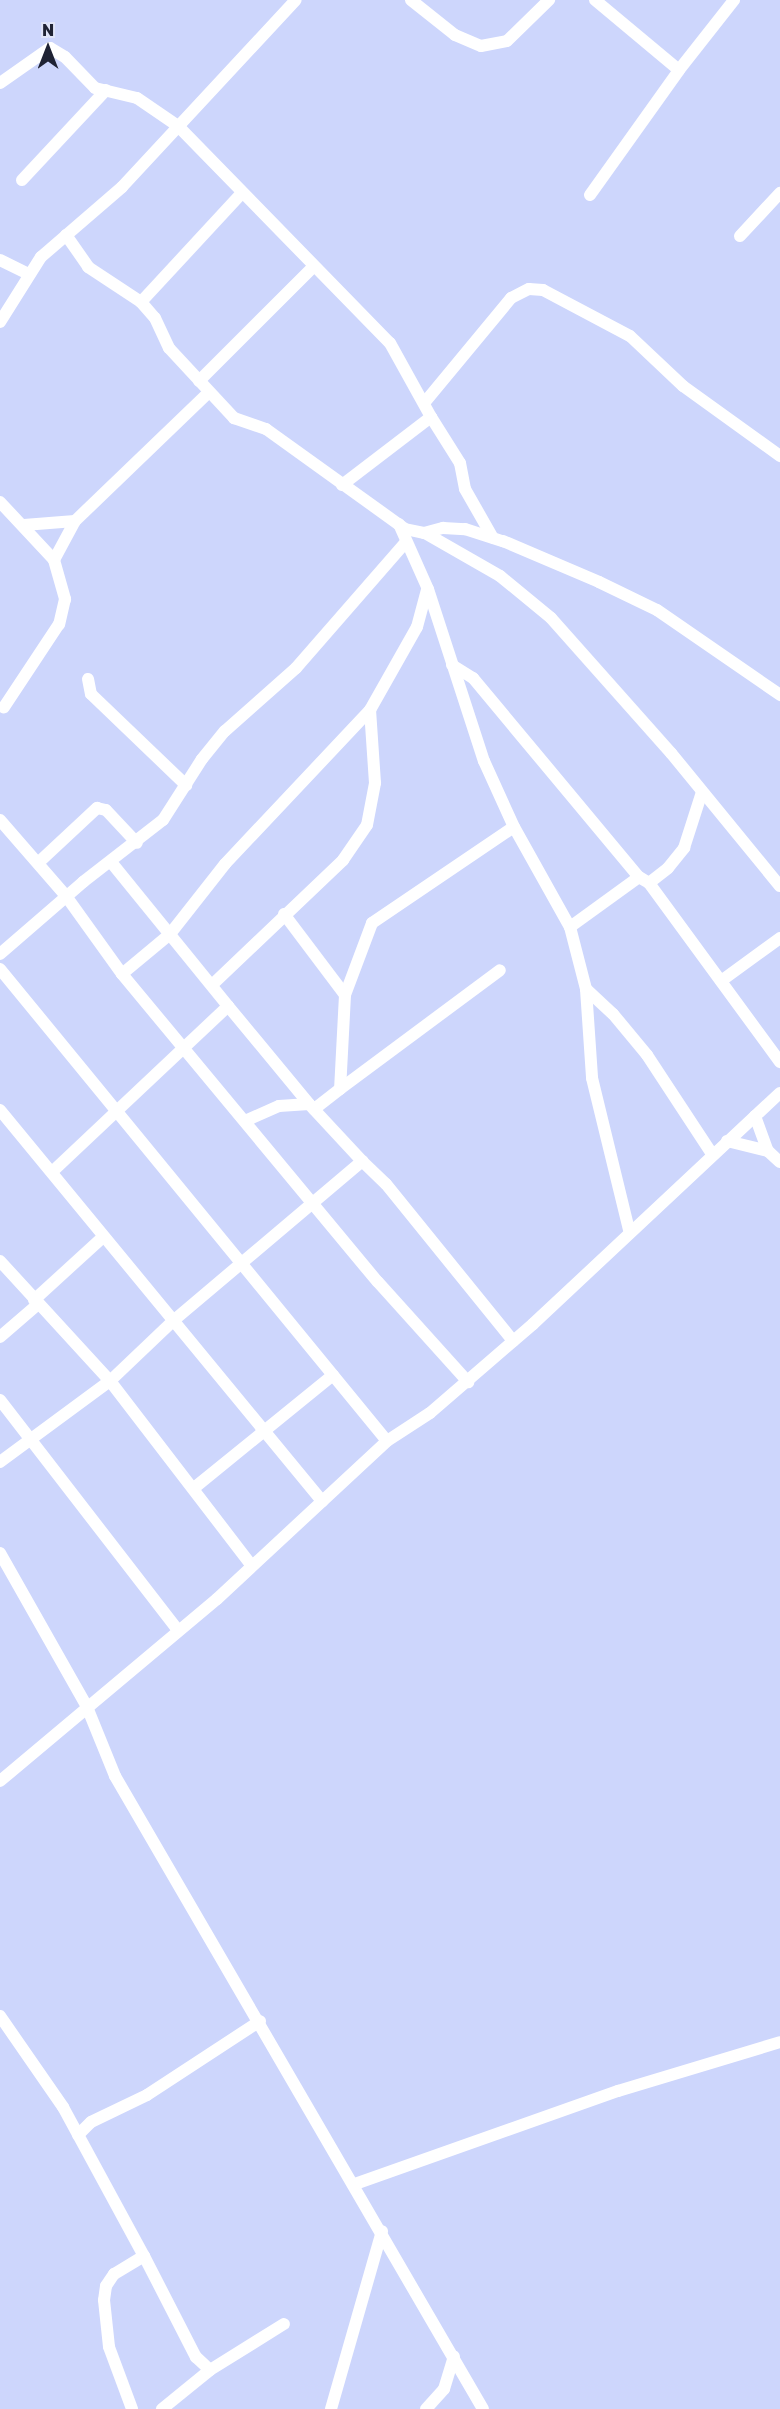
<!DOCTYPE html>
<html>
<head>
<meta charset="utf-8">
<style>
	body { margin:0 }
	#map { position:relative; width:780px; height:2409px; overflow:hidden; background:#cdd6fc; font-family:"Golos Text",sans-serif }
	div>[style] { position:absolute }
	.minor>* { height:12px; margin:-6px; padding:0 6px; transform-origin:6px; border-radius:6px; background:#fff }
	span { translate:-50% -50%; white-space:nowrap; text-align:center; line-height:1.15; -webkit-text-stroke:4.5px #e0e5f8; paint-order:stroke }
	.north { position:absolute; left:18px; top:18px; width:60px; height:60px; -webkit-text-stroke:4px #e0e5f8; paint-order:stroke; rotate:0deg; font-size:16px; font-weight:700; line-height:24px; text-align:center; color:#1f2334 }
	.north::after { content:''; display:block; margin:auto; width:21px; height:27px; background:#1f2334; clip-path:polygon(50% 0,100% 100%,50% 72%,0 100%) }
</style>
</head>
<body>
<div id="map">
	<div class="minor">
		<i style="left:411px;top:0;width:56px;rotate:38.5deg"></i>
		<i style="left:455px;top:35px;width:28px;rotate:23deg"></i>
		<i style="left:481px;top:46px;width:26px;rotate:-11deg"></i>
		<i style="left:507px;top:41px;width:59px;rotate:-44.3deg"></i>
		<i style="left:595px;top:0;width:109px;rotate:39.8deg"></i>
		<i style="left:679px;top:70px;width:89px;rotate:-51.8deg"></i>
		<i style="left:0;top:83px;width:61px;rotate:-35deg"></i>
		<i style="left:50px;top:48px;width:17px;rotate:31deg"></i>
		<i style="left:65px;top:57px;width:43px;rotate:45.9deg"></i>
		<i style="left:95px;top:88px;width:43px;rotate:13.4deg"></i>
		<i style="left:137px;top:98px;width:50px;rotate:34.3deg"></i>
		<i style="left:178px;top:126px;width:303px;rotate:45.7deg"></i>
		<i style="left:390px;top:343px;width:85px;rotate:61deg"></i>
		<i style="left:431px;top:417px;width:112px;rotate:142.6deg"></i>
		<i style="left:22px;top:180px;width:123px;rotate:-47deg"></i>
		<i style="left:590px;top:195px;width:153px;rotate:-54.5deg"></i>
		<i style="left:66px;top:235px;width:39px;rotate:55deg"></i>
		<i style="left:88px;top:267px;width:64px;rotate:33.4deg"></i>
		<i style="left:141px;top:302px;width:21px;rotate:49deg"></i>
		<i style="left:155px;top:318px;width:33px;rotate:65deg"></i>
		<i style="left:169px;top:348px;width:96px;rotate:47.1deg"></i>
		<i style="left:234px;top:418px;width:34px;rotate:19deg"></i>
		<i style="left:266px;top:429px;width:171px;rotate:35.7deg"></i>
		<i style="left:405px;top:529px;width:19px;rotate:12deg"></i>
		<i style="left:424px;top:533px;width:20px;rotate:-15deg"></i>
		<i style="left:443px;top:528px;width:22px;rotate:3deg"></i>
		<i style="left:465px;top:529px;width:40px;rotate:18deg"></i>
		<i style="left:503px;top:541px;width:104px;rotate:23.1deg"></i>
		<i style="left:599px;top:582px;width:64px;rotate:25.8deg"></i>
		<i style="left:657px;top:610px;width:150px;rotate:34.6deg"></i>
		<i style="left:740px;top:236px;width:59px;rotate:-47.1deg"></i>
		<i style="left:0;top:260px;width:32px;rotate:26deg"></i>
		<i style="left:141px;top:302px;width:149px;rotate:-47.2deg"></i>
		<i style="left:0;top:322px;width:77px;rotate:-57.8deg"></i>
		<i style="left:41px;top:257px;width:107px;rotate:-40.8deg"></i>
		<i style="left:122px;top:187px;width:255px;rotate:-47.1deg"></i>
		<i style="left:199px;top:381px;width:161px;rotate:-45deg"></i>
		<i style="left:425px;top:402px;width:135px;rotate:-50.4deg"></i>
		<i style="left:511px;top:298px;width:20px;rotate:-27deg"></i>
		<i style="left:529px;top:289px;width:14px;rotate:4deg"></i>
		<i style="left:543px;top:290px;width:98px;rotate:27.9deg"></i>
		<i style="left:630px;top:336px;width:73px;rotate:43.3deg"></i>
		<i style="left:683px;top:386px;width:120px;rotate:35.8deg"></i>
		<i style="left:431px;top:417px;width:54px;rotate:57.8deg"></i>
		<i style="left:460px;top:463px;width:26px;rotate:79deg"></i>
		<i style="left:465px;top:489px;width:56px;rotate:60.3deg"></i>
		<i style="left:0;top:502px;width:79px;rotate:47deg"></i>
		<i style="left:54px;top:560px;width:41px;rotate:74.2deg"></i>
		<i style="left:65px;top:599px;width:26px;rotate:103deg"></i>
		<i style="left:59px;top:624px;width:100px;rotate:123.5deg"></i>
		<i style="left:399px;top:524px;width:71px;rotate:66deg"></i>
		<i style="left:428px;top:589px;width:181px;rotate:72deg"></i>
		<i style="left:484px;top:761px;width:72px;rotate:65.6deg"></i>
		<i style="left:514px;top:827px;width:115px;rotate:60.8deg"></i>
		<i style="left:570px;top:927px;width:64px;rotate:75.5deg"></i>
		<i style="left:586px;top:989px;width:89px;rotate:86.1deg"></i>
		<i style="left:592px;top:1078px;width:156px;rotate:76.3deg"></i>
		<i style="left:24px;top:525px;width:51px;rotate:-4.5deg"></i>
		<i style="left:425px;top:533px;width:86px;rotate:29.8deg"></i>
		<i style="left:500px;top:576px;width:66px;rotate:39.5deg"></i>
		<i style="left:551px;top:618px;width:181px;rotate:48.4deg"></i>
		<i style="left:671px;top:753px;width:172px;rotate:50.7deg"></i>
		<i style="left:54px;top:560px;width:44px;rotate:-61.7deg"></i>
		<i style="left:75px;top:521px;width:185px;rotate:-43.9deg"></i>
		<i style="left:452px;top:665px;width:25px;rotate:32deg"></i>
		<i style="left:473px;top:678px;width:259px;rotate:50.2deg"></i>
		<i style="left:639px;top:877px;width:12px;rotate:31deg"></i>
		<i style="left:649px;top:883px;width:222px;rotate:53.8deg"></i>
		<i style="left:88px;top:679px;width:15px;rotate:79deg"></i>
		<i style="left:91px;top:694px;width:132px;rotate:43.8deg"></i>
		<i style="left:0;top:820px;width:101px;rotate:49deg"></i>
		<i style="left:66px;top:896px;width:96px;rotate:54.3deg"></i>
		<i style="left:122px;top:974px;width:400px;rotate:50.3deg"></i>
		<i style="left:378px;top:1282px;width:135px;rotate:48deg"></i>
		<i style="left:38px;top:863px;width:81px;rotate:-43deg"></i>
		<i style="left:97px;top:808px;width:9px;rotate:13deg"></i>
		<i style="left:106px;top:810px;width:45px;rotate:46.8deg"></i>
		<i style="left:649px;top:883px;width:24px;rotate:-38deg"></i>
		<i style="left:668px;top:868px;width:26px;rotate:-51deg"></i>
		<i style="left:684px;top:848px;width:59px;rotate:-72.2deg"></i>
		<i style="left:284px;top:914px;width:101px;rotate:53deg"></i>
		<i style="left:345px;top:995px;width:94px;rotate:93deg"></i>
		<i style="left:340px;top:1089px;width:33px;rotate:142deg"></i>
		<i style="left:570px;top:927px;width:85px;rotate:-35.9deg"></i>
		<i style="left:0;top:954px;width:110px;rotate:-40.9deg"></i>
		<i style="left:83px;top:882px;width:101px;rotate:-37.8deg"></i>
		<i style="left:163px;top:820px;width:72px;rotate:-57.4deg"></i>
		<i style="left:202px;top:759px;width:36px;rotate:-51deg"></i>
		<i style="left:225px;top:731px;width:95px;rotate:-41.6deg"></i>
		<i style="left:296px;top:668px;width:167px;rotate:-48.9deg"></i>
		<i style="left:0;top:969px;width:610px;rotate:50.65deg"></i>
		<i style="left:122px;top:974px;width:62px;rotate:-39.8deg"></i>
		<i style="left:170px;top:934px;width:89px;rotate:-51.8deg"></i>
		<i style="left:225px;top:864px;width:212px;rotate:-46.7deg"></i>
		<i style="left:370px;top:710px;width:95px;rotate:-60.5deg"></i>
		<i style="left:417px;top:627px;width:38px;rotate:-75deg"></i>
		<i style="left:721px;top:981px;width:73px;rotate:-36.1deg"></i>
		<i style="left:213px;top:984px;width:180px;rotate:-43.6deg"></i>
		<i style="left:343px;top:860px;width:42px;rotate:-55.6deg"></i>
		<i style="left:367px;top:825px;width:43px;rotate:-79.2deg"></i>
		<i style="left:375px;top:783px;width:73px;rotate:-93.9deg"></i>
		<i style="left:586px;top:989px;width:37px;rotate:43deg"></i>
		<i style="left:613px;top:1014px;width:53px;rotate:50.3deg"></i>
		<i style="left:647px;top:1055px;width:118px;rotate:56.7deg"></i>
		<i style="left:345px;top:995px;width:77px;rotate:-69.4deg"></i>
		<i style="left:372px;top:923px;width:171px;rotate:-34.1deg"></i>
		<i style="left:228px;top:1006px;width:127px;rotate:50.4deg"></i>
		<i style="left:309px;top:1104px;width:78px;rotate:47.1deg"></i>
		<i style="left:340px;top:1089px;width:199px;rotate:-36.6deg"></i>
		<i style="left:0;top:1110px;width:507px;rotate:50.53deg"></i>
		<i style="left:755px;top:1116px;width:37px;rotate:70deg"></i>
		<i style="left:768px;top:1151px;width:16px;rotate:43deg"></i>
		<i style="left:245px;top:1121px;width:37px;rotate:-24deg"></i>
		<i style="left:279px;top:1106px;width:30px;rotate:-4deg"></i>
		<i style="left:727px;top:1141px;width:42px;rotate:13.7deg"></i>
		<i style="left:52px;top:1172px;width:242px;rotate:-43.3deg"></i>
		<i style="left:228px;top:1006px;width:186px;rotate:-129.1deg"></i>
		<i style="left:0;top:1261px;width:163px;rotate:47.5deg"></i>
		<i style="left:110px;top:1381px;width:233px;rotate:52.5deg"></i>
		<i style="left:34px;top:1300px;width:92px;rotate:-42.4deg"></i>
		<i style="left:0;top:1337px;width:49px;rotate:-40.9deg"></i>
		<i style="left:0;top:1400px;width:289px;rotate:52.3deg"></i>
		<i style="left:0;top:1462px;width:137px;rotate:-36.4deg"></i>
		<i style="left:110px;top:1381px;width:87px;rotate:-43.6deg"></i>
		<i style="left:173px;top:1321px;width:248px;rotate:-40.2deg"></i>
		<i style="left:362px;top:1161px;width:33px;rotate:44deg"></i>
		<i style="left:386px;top:1184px;width:202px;rotate:51deg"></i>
		<i style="left:194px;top:1488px;width:179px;rotate:-39.1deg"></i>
		<i style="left:0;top:1553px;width:177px;rotate:60.5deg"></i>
		<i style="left:87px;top:1707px;width:74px;rotate:67.9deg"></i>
		<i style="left:115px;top:1776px;width:732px;rotate:59.83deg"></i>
		<i style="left:0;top:1781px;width:283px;rotate:-40deg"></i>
		<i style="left:217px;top:1599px;width:232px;rotate:-42.9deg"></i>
		<i style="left:387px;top:1441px;width:51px;rotate:-33.1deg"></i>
		<i style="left:430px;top:1413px;width:136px;rotate:-40.8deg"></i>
		<i style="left:533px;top:1324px;width:338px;rotate:-43.1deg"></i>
		<i style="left:0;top:2016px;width:111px;rotate:55.3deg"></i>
		<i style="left:63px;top:2107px;width:170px;rotate:61.5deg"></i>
		<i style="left:144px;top:2256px;width:35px;rotate:149deg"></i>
		<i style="left:114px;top:2274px;width:14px;rotate:124deg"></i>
		<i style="left:106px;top:2286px;width:14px;rotate:98deg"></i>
		<i style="left:104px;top:2300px;width:47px;rotate:83.9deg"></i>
		<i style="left:109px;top:2347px;width:66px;rotate:69.6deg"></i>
		<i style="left:78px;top:2135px;width:18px;rotate:-45deg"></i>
		<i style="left:91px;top:2122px;width:62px;rotate:-25.7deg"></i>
		<i style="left:147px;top:2095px;width:135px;rotate:-33.2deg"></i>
		<i style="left:355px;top:2184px;width:279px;rotate:-19.5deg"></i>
		<i style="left:618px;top:2091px;width:169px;rotate:-16.8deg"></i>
		<i style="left:144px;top:2256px;width:114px;rotate:62.8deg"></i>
		<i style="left:196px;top:2357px;width:19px;rotate:43deg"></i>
		<i style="left:210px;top:2370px;width:62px;rotate:140.9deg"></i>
		<i style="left:210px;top:2370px;width:87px;rotate:-31.9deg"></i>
		<i style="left:331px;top:2409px;width:185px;rotate:-74deg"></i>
		<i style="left:426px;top:2409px;width:27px;rotate:-48deg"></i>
		<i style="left:444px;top:2389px;width:34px;rotate:-73deg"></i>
	</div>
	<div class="north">N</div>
</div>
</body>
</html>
